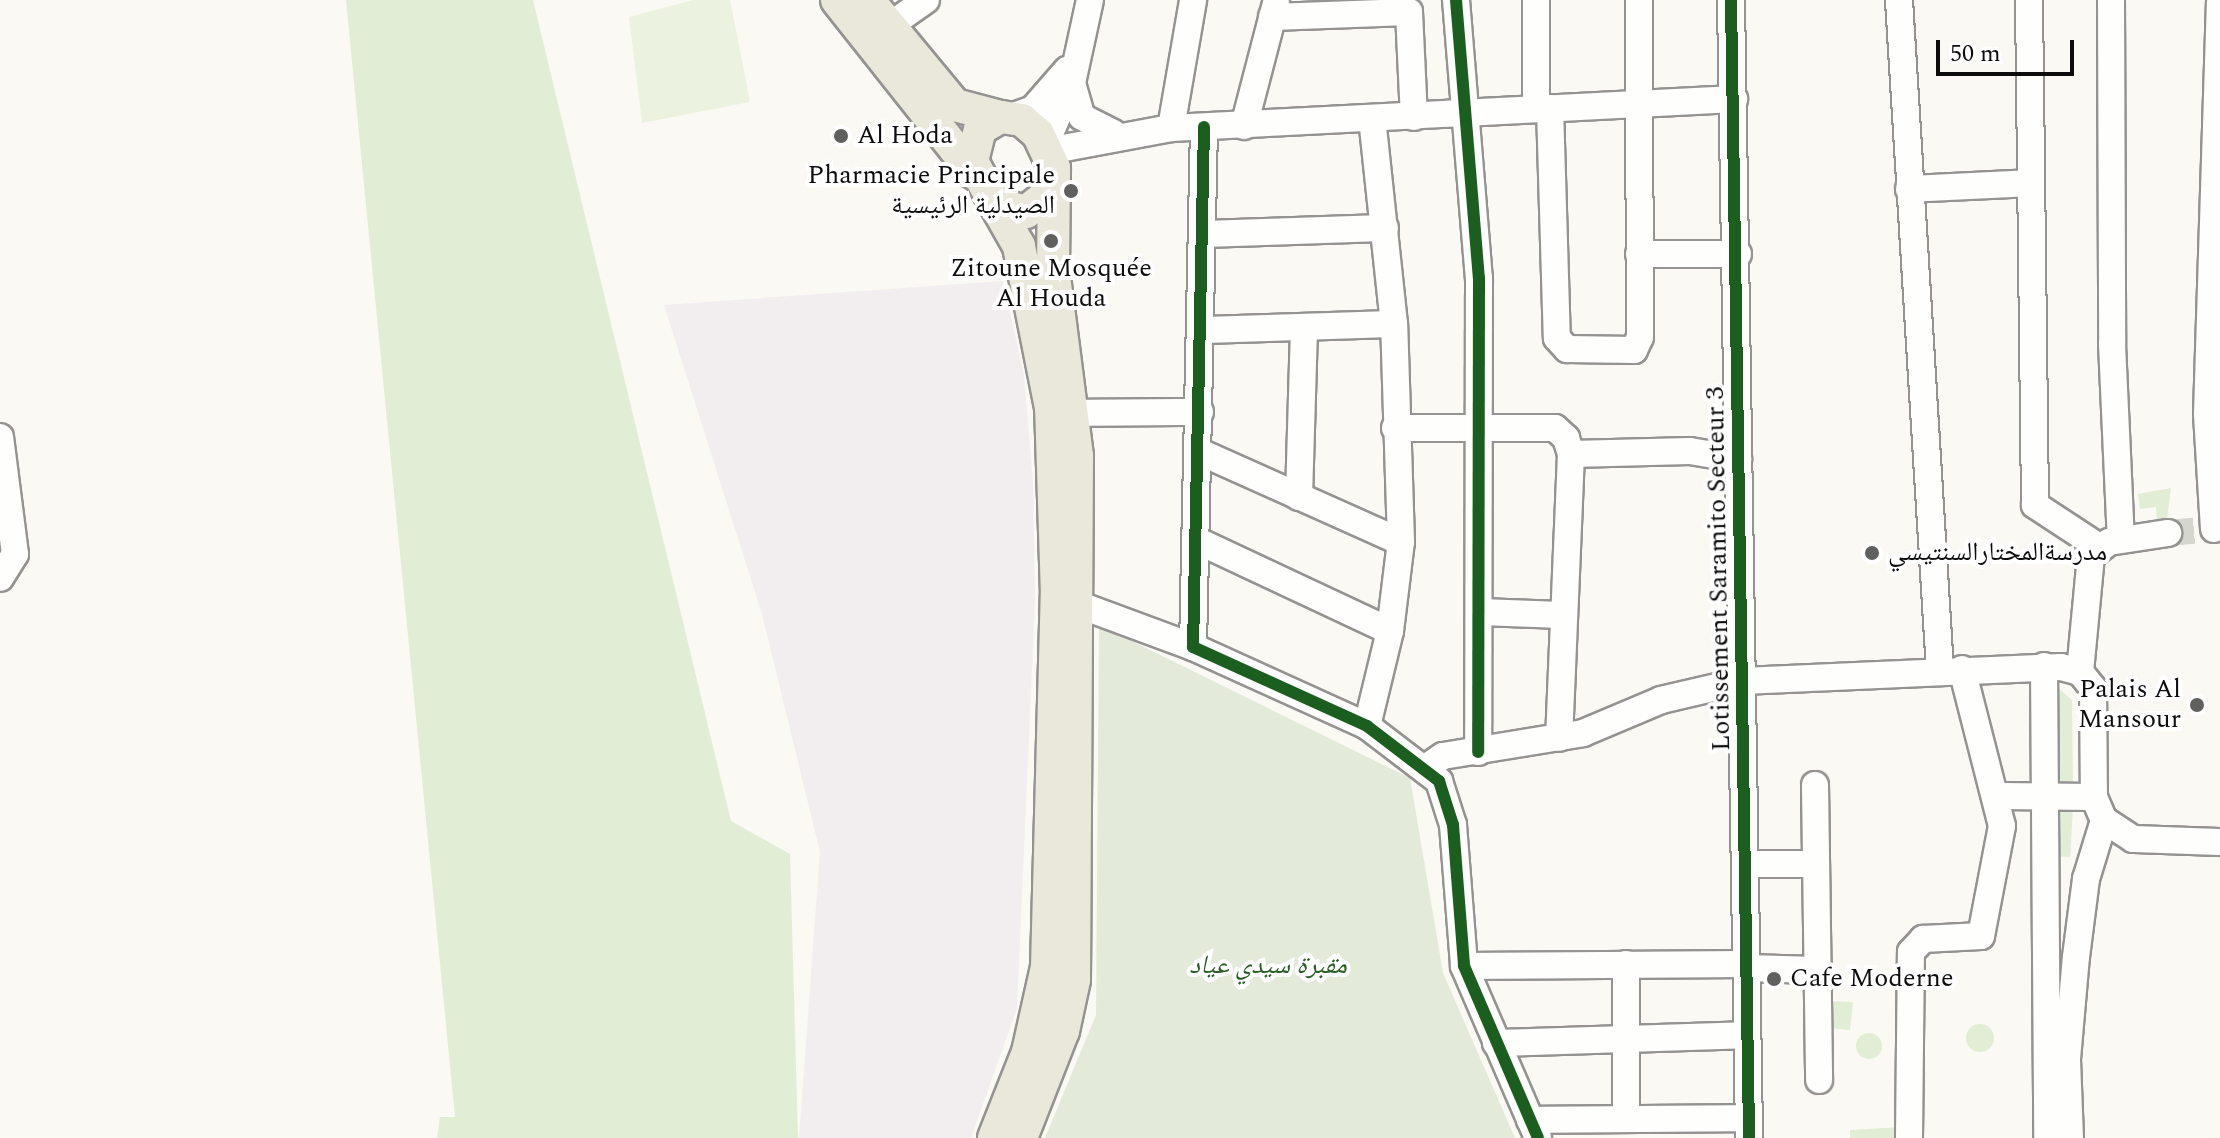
<!DOCTYPE html>
<html>
<head>
<meta charset="utf-8">
<style>
	body { margin:0 }
	#map { position:relative; width:2220px; height:1138px; overflow:hidden; background:#faf9f3; font-family:Spectral,"Noto Naskh Arabic",serif }
	div>[style] { position:absolute }
	.industrial>* { inset:0; background:#f2edef }
	.green>* { inset:0; background:#e1edd5; transform-origin:0 0 }
	.round { border-radius:50% }
	.cemetery>* { inset:0; background:#e3ead9 }
	.pitch>* { inset:0; background:#ebf2df }
	.minor-tunnel>* { height:26px; margin-top:-13px; transform-origin:0; background:repeating-linear-gradient(90deg,#d6d6d0 0 26px,transparent 0 39px) }
	.roads { filter:drop-shadow(2px 0 #949391) drop-shadow(-2px 0 #949391) drop-shadow(0 2px #949391) drop-shadow(0 -2px #949391) }
	.minor>* { height:26px; margin:-13px; padding:0 13px; transform-origin:13px; border-radius:13px; background:#fefefd }
	.major>* { height:32px; margin:-16px; padding:0 16px; transform-origin:16px; border-radius:16px; background:#eae8da }
	.cycleway>* { height:12px; margin:-6px; padding:0 6px; transform-origin:6px; border-radius:6px; background:#1b5e20 }
	.dots>* { width:22px; height:22px; translate:-50% -50%; box-sizing:border-box; border:4px solid #fff; border-radius:50% }
	span { translate:-50% -50%; white-space:nowrap; text-align:center; line-height:1.15; -webkit-text-stroke:8px #fff; paint-order:stroke }
	.poi-label { font-size:26px; color:#0d0d0d }
	.left { translate:0 -50%; text-align:left }
	.right { translate:-100% -50%; text-align:right }
	.street-label { font-size:26px; color:#0d0d0d }
	.park-label { font-size:26px; color:#2a5e25; font-style:italic }
	.scale { position:absolute; left:1936px; top:40px; width:138px; height:36px; box-sizing:border-box; border:4px solid #0d0d0d; border-top:0; padding-left:10px; font-size:24px; line-height:28px; white-space:nowrap; color:#0d0d0d; -webkit-text-stroke:6px #fff; paint-order:stroke }
</style>
</head>
<body>
<div id="map">
	<div class="industrial">
		<i style="clip-path:polygon(1003px 281px,1024px 375px,1033px 483px,1035px 600px,1017px 1008px,971px 1138px,799px 1138px,820px 852px,762px 614px,664px 305px)"></i>
	</div>
	<div class="green">
		<i style="clip-path:polygon(346px 0,533px 0,731px 821px,790px 854px,798px 1138px,437px 1138px,440px 1117px,455px 1117px)"></i>
		<i style="clip-path:polygon(2171px 488px,2167px 520px,2157px 522px,2156px 507px,2140px 509px,2138px 494px)"></i>
		<i style="clip-path:polygon(2057px 687px,2072px 700px,2073px 783px,2052px 783px)"></i>
		<i style="left:2051px;top:805px;width:22px;height:51px;rotate:3deg"></i>
		<i style="clip-path:polygon(1828px 1001px,1853px 1002px,1850px 1030px,1828px 1028px)"></i>
		<i class="round" style="left:1966px;top:1024px;width:28px;height:28px"></i>
		<i class="round" style="left:1856px;top:1033px;width:26px;height:26px"></i>
		<i style="clip-path:polygon(1902px 1127px,1902px 1138px,1850px 1138px,1850px 1130px)"></i>
	</div>
	<div class="cemetery">
		<i style="clip-path:polygon(1099px 625px,1410px 778px,1443px 973px,1515px 1138px,1045px 1138px,1096px 1015px)"></i>
	</div>
	<div class="pitch">
		<i style="clip-path:polygon(693px 0,730px 0,750px 102px,642px 123px,629px 17px)"></i>
	</div>
	<div class="minor-tunnel">
		<i style="left:2168px;top:533px;width:37px;rotate:-5deg"></i>
	</div>
	<div class="roads">
		<div class="minor">
			<i style="left:1456px;top:0;width:279px;rotate:85.3deg"></i>
			<i style="left:1479px;top:278px;width:474px;rotate:90.1deg"></i>
			<i style="left:1536px;top:0;width:108px;rotate:90deg"></i>
			<i style="left:1731px;top:0;width:1138px;rotate:89.09deg"></i>
			<i style="left:1899px;top:0;width:671px;rotate:86.5deg"></i>
			<i style="left:2029px;top:0;width:505px;rotate:89.32deg"></i>
			<i style="left:2035px;top:505px;width:77px;rotate:33.3deg"></i>
			<i style="left:2111px;top:0;width:344px;rotate:89.8deg"></i>
			<i style="left:2112px;top:344px;width:195px;rotate:87.4deg"></i>
			<i style="left:1272px;top:17px;width:137px;rotate:-2.1deg"></i>
			<i style="left:1409px;top:12px;width:105px;rotate:87.3deg"></i>
			<i style="left:889px;top:26px;width:45px;rotate:-35.1deg"></i>
			<i style="left:1072px;top:83px;width:35px;rotate:74deg"></i>
			<i style="left:1082px;top:117px;width:35px;rotate:27deg"></i>
			<i style="left:1550px;top:108px;width:230px;rotate:88.3deg"></i>
			<i style="left:1557px;top:338px;width:15px;rotate:48deg"></i>
			<i style="left:1567px;top:349px;width:67px;rotate:0.9deg"></i>
			<i style="left:1634px;top:350px;width:14px;rotate:-65deg"></i>
			<i style="left:1640px;top:337px;width:337px;rotate:-90.2deg"></i>
			<i style="left:1011px;top:117px;width:23px;rotate:-20deg"></i>
			<i style="left:1033px;top:109px;width:52px;rotate:-48.9deg"></i>
			<i style="left:1244px;top:126px;width:127px;rotate:-75.4deg"></i>
			<i style="left:1204px;top:127px;width:520px;rotate:91.21deg"></i>
			<i style="left:1193px;top:647px;width:191px;rotate:24.4deg"></i>
			<i style="left:1367px;top:726px;width:91px;rotate:37.4deg"></i>
			<i style="left:1439px;top:781px;width:46px;rotate:72.3deg"></i>
			<i style="left:1453px;top:825px;width:141px;rotate:85.5deg"></i>
			<i style="left:1464px;top:966px;width:187px;rotate:66.7deg"></i>
			<i style="left:1171px;top:128px;width:130px;rotate:-80.2deg"></i>
			<i style="left:1045px;top:145px;width:68px;rotate:-66.5deg"></i>
			<i style="left:1072px;top:83px;width:85px;rotate:-77.8deg"></i>
			<i style="left:1048px;top:151px;width:125px;rotate:-10.6deg"></i>
			<i style="left:1171px;top:128px;width:564px;rotate:-2.95deg"></i>
			<i style="left:1909px;top:189px;width:121px;rotate:-2.8deg"></i>
			<i style="left:1203px;top:234px;width:182px;rotate:-1.9deg"></i>
			<i style="left:1639px;top:254px;width:99px"></i>
			<i style="left:1203px;top:330px;width:191px;rotate:-1.8deg"></i>
			<i style="left:1074px;top:413px;width:126px;rotate:-0.5deg"></i>
			<i style="left:1395px;top:428px;width:160px"></i>
			<i style="left:1555px;top:428px;width:15px;rotate:42deg"></i>
			<i style="left:1566px;top:438px;width:17px;rotate:73deg"></i>
			<i style="left:1571px;top:454px;width:284px;rotate:92.4deg"></i>
			<i style="left:0;top:437px;width:118px;rotate:82.7deg"></i>
			<i style="left:15px;top:554px;width:28px;rotate:122deg"></i>
			<i style="left:1200px;top:452px;width:220px;rotate:24.1deg"></i>
			<i style="left:1571px;top:454px;width:119px;rotate:-1.4deg"></i>
			<i style="left:1690px;top:451px;width:49px;rotate:9.5deg"></i>
			<i style="left:1299px;top:497px;width:169px;rotate:-88.3deg"></i>
			<i style="left:2214px;top:529px;width:115px;rotate:-93.5deg"></i>
			<i style="left:2207px;top:414px;width:412px;rotate:-88.2deg"></i>
			<i style="left:1198px;top:541px;width:212px;rotate:25.1deg"></i>
			<i style="left:1390px;top:631px;width:90px;rotate:-83deg"></i>
			<i style="left:1401px;top:542px;width:218px;rotate:-91.8deg"></i>
			<i style="left:1394px;top:324px;width:206px;rotate:-96.1deg"></i>
			<i style="left:1058px;top:597px;width:144px;rotate:20.3deg"></i>
			<i style="left:1480px;top:612px;width:82px;rotate:2.1deg"></i>
			<i style="left:2044px;top:666px;width:472px;rotate:89.6deg"></i>
			<i style="left:2080px;top:672px;width:117px;rotate:-84.6deg"></i>
			<i style="left:2091px;top:556px;width:23px;rotate:-38deg"></i>
			<i style="left:2109px;top:542px;width:60px;rotate:-8.7deg"></i>
			<i style="left:1367px;top:726px;width:98px;rotate:-76.4deg"></i>
			<i style="left:1427px;top:767px;width:19px;rotate:-35deg"></i>
			<i style="left:1443px;top:756px;width:142px;rotate:-9.3deg"></i>
			<i style="left:1583px;top:733px;width:85px;rotate:-22.9deg"></i>
			<i style="left:1661px;top:700px;width:83px;rotate:-13.2deg"></i>
			<i style="left:1742px;top:681px;width:319px;rotate:-2.5deg"></i>
			<i style="left:2061px;top:667px;width:20px;rotate:15deg"></i>
			<i style="left:2080px;top:672px;width:21px;rotate:51deg"></i>
			<i style="left:2093px;top:688px;width:109px;rotate:89.5deg"></i>
			<i style="left:2094px;top:797px;width:25px;rotate:67deg"></i>
			<i style="left:2104px;top:820px;width:35px;rotate:33deg"></i>
			<i style="left:2133px;top:839px;width:87px;rotate:2deg"></i>
			<i style="left:1815px;top:785px;width:295px;rotate:89.2deg"></i>
			<i style="left:2000px;top:796px;width:94px;rotate:0.6deg"></i>
			<i style="left:1746px;top:864px;width:70px"></i>
			<i style="left:1626px;top:964px;width:154px;rotate:90deg"></i>
			<i style="left:1464px;top:966px;width:283px;rotate:-0.4deg"></i>
			<i style="left:1747px;top:968px;width:70px;rotate:1.6deg"></i>
			<i style="left:1496px;top:1043px;width:251px;rotate:-1.8deg"></i>
			<i style="left:1530px;top:1120px;width:219px;rotate:-0.5deg"></i>
			<i style="left:1909px;top:1138px;width:186px;rotate:-89.4deg"></i>
			<i style="left:1911px;top:952px;width:18px;rotate:-47deg"></i>
			<i style="left:1923px;top:939px;width:58px;rotate:-3deg"></i>
			<i style="left:1981px;top:936px;width:112px;rotate:-79.2deg"></i>
			<i style="left:2002px;top:826px;width:162px;rotate:-104.3deg"></i>
			<i style="left:2070px;top:1138px;width:79px;rotate:-92.2deg"></i>
			<i style="left:2067px;top:1059px;width:102px;rotate:-85deg"></i>
			<i style="left:2076px;top:957px;width:79px;rotate:-82.7deg"></i>
			<i style="left:2086px;top:879px;width:62px;rotate:-73deg"></i>
		</div>
		<div class="major">
			<i style="left:837px;top:0;width:221px;rotate:51.6deg"></i>
			<i style="left:868px;top:0;width:136px;rotate:50.4deg"></i>
			<i style="left:955px;top:105px;width:47px;rotate:14.9deg"></i>
			<i style="left:994px;top:1138px;width:92px;rotate:-68.4deg"></i>
			<i style="left:1028px;top:1052px;width:87px;rotate:-77.4deg"></i>
			<i style="left:1047px;top:967px;width:371px;rotate:-88.5deg"></i>
			<i style="left:1057px;top:596px;width:188px;rotate:-91.8deg"></i>
			<i style="left:1051px;top:408px;width:165px;rotate:-101.2deg"></i>
			<i style="left:1019px;top:246px;width:48px;rotate:-119.7deg"></i>
			<i style="left:1021px;top:1138px;width:115px;rotate:-68.6deg"></i>
			<i style="left:1063px;top:1031px;width:52px;rotate:-77.8deg"></i>
			<i style="left:1074px;top:980px;width:524px;rotate:-89.67deg"></i>
			<i style="left:1077px;top:456px;width:189px;rotate:-97.3deg"></i>
			<i style="left:1053px;top:269px;width:101px;rotate:-89.4deg"></i>
			<i style="left:1054px;top:168px;width:38px;rotate:-115deg"></i>
			<i style="left:1038px;top:134px;width:21px;rotate:-139deg"></i>
			<i style="left:1022px;top:120px;width:22px;rotate:-172deg"></i>
			<i style="left:1000px;top:117px;width:23px;rotate:149deg"></i>
			<i style="left:980px;top:129px;width:33px;rotate:104deg"></i>
			<i style="left:972px;top:161px;width:49px;rotate:61.9deg"></i>
			<i style="left:995px;top:204px;width:32px;rotate:14deg"></i>
			<i style="left:1026px;top:212px;width:33px;rotate:-39deg"></i>
		</div>
	</div>
	<div class="cycleway">
		<i style="left:1456px;top:0;width:279px;rotate:85.3deg"></i>
		<i style="left:1479px;top:278px;width:474px;rotate:90.1deg"></i>
		<i style="left:1731px;top:0;width:1138px;rotate:89.09deg"></i>
		<i style="left:1204px;top:127px;width:520px;rotate:91.21deg"></i>
		<i style="left:1193px;top:647px;width:191px;rotate:24.4deg"></i>
		<i style="left:1367px;top:726px;width:91px;rotate:37.4deg"></i>
		<i style="left:1439px;top:781px;width:46px;rotate:72.3deg"></i>
		<i style="left:1453px;top:825px;width:141px;rotate:85.5deg"></i>
		<i style="left:1464px;top:966px;width:187px;rotate:66.7deg"></i>
	</div>
	<div class="dots">
		<i style="left:841px;top:136px;background:#60605e"></i>
		<i style="left:1071px;top:191px;background:#60605e"></i>
		<i style="left:1051px;top:241px;background:#60605e"></i>
		<i style="left:1872px;top:553px;background:#60605e"></i>
		<i style="left:2197px;top:705px;background:#60605e"></i>
		<i style="left:1774px;top:979px;background:#60605e"></i>
	</div>
	<div class="poi-label">
		<span class="left" style="left:857px;top:136px">Al Hoda</span>
		<span class="right" style="left:1055px;top:191px">Pharmacie Principale<br>الصيدلية الرئيسية</span>
		<span style="left:1051px;top:284px">Zitoune Mosquée<br>Al Houda</span>
		<span class="left" style="left:1888px;top:553px">مدرسةالمختارالسنتيسي</span>
		<span class="right" style="left:2181px;top:705px">Palais Al<br>Mansour</span>
		<span class="left" style="left:1790px;top:979px">Cafe Moderne</span>
	</div>
	<div class="street-label">
		<span style="left:1719px;top:569px;rotate:-91deg">Lotissement Saramito Secteur 3</span>
	</div>
	<div class="park-label">
		<span style="left:1268px;top:966px">مقبرة سيدي عياد</span>
	</div>
	<div class="scale">50 m</div>
</div>
</body>
</html>
